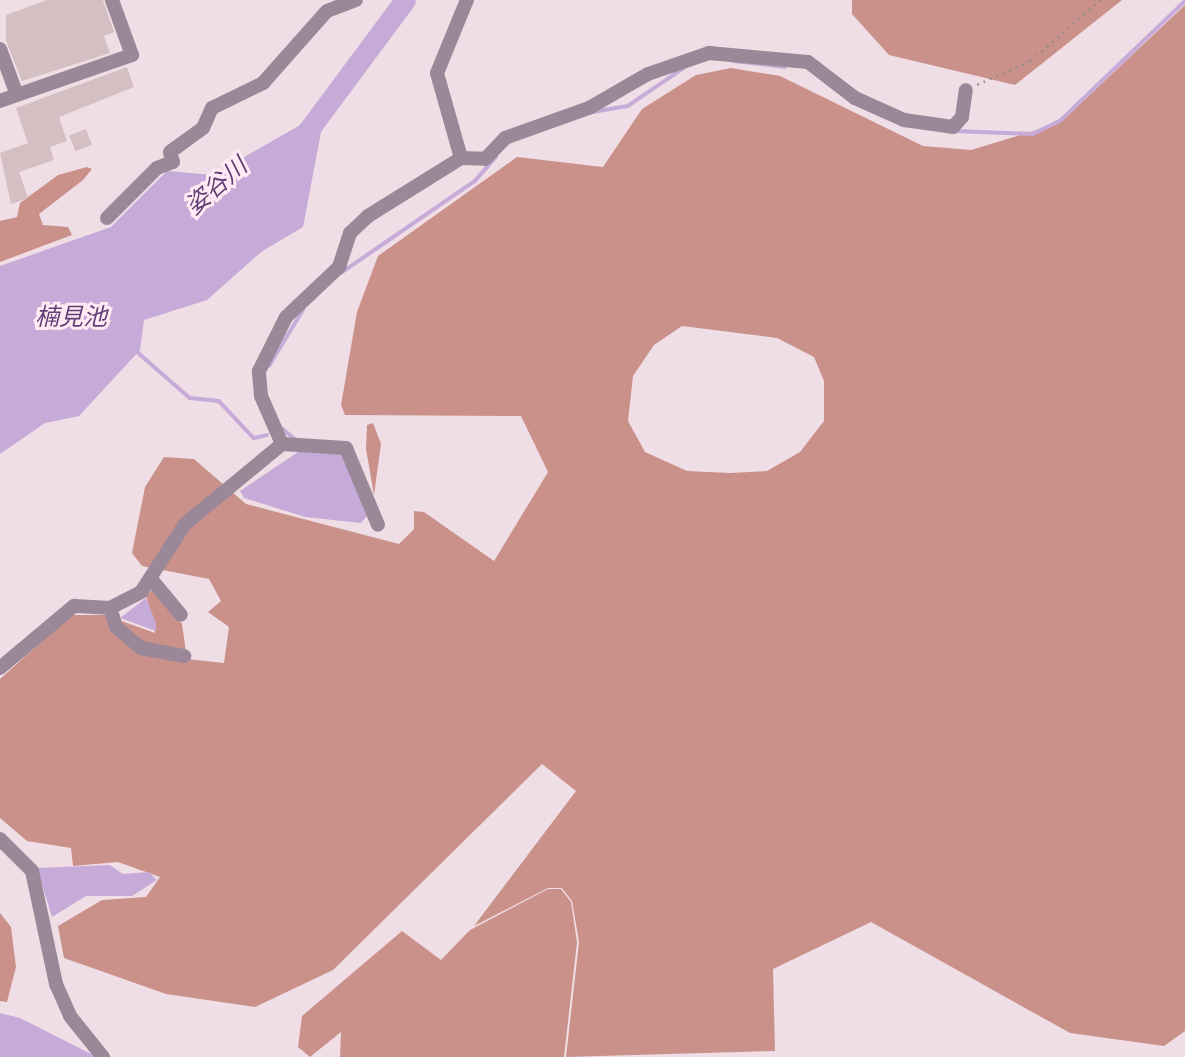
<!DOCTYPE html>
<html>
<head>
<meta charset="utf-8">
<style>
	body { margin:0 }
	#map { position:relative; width:1185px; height:1057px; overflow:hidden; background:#f0dee6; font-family:Lora,"Noto Sans JP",serif }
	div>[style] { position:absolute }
	.forest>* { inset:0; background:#ca918b }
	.water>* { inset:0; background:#c6aad7 }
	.stream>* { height:3.5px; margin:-1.75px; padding:0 1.75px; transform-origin:1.75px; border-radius:1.75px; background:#c6aad7 }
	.river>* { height:21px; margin:-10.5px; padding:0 10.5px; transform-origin:10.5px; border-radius:10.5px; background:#c6aad7 }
	.building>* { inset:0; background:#d4c0c3; transform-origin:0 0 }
	.path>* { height:2px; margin-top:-1px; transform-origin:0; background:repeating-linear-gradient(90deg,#95888e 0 2px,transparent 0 7px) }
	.minor>* { height:14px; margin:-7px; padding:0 7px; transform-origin:7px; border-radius:7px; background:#9a8898 }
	span { translate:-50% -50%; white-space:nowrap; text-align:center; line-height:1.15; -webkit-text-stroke:6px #feebf3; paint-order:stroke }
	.water-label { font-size:24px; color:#633e77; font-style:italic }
</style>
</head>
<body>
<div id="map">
	<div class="forest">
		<i style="clip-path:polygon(852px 0,1122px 0,1015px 85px,889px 55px,852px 14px)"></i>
		<i style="clip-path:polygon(evenodd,1185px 5px,1185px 1031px,1164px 1046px,1070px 1033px,871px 922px,773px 969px,775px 1051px,566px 1057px,579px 942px,572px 901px,562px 888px,548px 888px,474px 926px,576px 791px,542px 764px,333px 970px,255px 1007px,166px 994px,64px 958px,58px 926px,102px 900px,146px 897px,160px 877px,118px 862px,73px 866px,71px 848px,27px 841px,0 818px,0 679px,71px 615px,105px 615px,155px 633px,146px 595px,155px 587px,182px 624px,187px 659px,224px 663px,229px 627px,208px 612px,221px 601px,209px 579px,142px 566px,132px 553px,145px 487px,164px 457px,194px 459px,246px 504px,399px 544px,414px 529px,414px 511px,424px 512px,494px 561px,548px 472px,521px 416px,345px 415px,341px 405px,357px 312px,378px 256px,517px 157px,603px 167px,642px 109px,696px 75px,731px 68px,780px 76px,923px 146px,971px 150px,1060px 123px,1185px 5px,682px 326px,777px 338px,814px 357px,824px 381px,824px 421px,800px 452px,767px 471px,730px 473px,687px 471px,645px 452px,628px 421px,633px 376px,654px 345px,682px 326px)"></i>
		<i style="clip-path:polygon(87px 167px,92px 169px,83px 180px,39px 214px,43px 225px,68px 227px,72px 235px,0 262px,0 221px,17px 217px,20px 203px,58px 175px)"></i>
		<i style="clip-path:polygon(373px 423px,381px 444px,374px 495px,366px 449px,367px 425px)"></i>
		<i style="clip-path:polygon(548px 889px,561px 889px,571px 902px,577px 942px,564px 1057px,340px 1057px,341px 1032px,310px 1057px,298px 1047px,302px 1016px,402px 931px,441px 960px,470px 930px)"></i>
		<i style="clip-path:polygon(0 913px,11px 927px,16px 967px,7px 1002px,0 1001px)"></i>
	</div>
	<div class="water">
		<i style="clip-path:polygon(309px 120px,322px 127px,303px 227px,261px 252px,207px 300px,144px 320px,140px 350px,79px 416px,45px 423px,0 454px,0 266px,111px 227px,167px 171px,213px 175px)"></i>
		<i style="clip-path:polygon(301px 450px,344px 453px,367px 516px,361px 523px,305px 517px,244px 498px,240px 491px)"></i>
		<i style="clip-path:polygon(146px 598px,156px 623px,156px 631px,120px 618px)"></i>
		<i style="clip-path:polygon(110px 865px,123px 874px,149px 872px,157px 880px,132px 896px,86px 896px,52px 917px,37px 868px)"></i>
		<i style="clip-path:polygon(0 1013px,20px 1018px,97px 1057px,0 1057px)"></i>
	</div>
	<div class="stream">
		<i style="left:734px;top:61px;width:51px;rotate:6.7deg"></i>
		<i style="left:593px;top:112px;width:36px;rotate:-10deg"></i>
		<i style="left:628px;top:106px;width:68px;rotate:-34.2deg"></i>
		<i style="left:955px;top:131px;width:78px;rotate:2.2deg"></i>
		<i style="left:1033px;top:134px;width:30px;rotate:-26deg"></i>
		<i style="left:1060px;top:121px;width:173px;rotate:-43.8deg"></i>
		<i style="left:341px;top:273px;width:163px;rotate:-34.5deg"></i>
		<i style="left:475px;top:181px;width:32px;rotate:-49deg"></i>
		<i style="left:134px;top:349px;width:74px;rotate:41.2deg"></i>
		<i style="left:190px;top:398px;width:29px;rotate:6deg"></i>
		<i style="left:219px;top:401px;width:51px;rotate:46.6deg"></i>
		<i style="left:254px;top:438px;width:13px;rotate:-13deg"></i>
		<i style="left:269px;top:366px;width:66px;rotate:-58.7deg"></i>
		<i style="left:282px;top:428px;width:18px;rotate:41deg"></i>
	</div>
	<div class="river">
		<i style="left:298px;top:144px;width:179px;rotate:-53.4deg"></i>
	</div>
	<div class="building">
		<i style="clip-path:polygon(47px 0,103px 0,114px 32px,104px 36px,110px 53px,22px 81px,6px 41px,6px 15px)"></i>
		<i style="clip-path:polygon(127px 67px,134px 87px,59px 117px,67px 141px,50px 147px,54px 160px,19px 172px,28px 198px,11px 204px,0 153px,28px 143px,16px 108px)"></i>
		<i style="left:86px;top:129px;width:17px;height:18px;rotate:69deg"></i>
	</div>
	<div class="path">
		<i style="left:977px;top:85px;width:59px;rotate:-24deg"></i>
		<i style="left:1031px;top:61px;width:93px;rotate:-41.1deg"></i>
	</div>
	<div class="minor">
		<i style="left:0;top:49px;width:49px;rotate:69.7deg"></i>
		<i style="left:0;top:101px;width:140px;rotate:-19.2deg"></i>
		<i style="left:132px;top:55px;width:59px;rotate:-110deg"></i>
		<i style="left:461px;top:158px;width:24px;rotate:2deg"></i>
		<i style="left:485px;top:159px;width:29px;rotate:-46deg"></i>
		<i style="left:505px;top:138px;width:89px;rotate:-19.7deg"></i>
		<i style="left:589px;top:108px;width:68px;rotate:-30deg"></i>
		<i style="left:648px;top:74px;width:65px;rotate:-19deg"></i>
		<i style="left:709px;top:53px;width:99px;rotate:5.2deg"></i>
		<i style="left:808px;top:62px;width:59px;rotate:37.5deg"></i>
		<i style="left:855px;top:98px;width:54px;rotate:24.2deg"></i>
		<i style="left:904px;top:120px;width:49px;rotate:8.1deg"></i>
		<i style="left:953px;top:127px;width:13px;rotate:-48deg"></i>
		<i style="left:962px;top:117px;width:27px;rotate:-82deg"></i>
		<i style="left:107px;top:218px;width:71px;rotate:-45deg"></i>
		<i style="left:157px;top:168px;width:17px;rotate:-21deg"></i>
		<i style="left:173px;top:162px;width:10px;rotate:-107deg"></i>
		<i style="left:170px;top:152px;width:41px;rotate:-36deg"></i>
		<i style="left:203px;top:128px;width:22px;rotate:-66deg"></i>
		<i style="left:212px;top:108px;width:57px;rotate:-26.1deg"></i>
		<i style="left:263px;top:83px;width:96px;rotate:-48.4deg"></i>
		<i style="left:327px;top:11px;width:31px;rotate:-21deg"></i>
		<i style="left:282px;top:444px;width:64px;rotate:3.6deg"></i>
		<i style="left:346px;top:448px;width:83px;rotate:67.4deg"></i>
		<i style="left:152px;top:580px;width:45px;rotate:50.4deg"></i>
		<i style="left:110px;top:608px;width:20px;rotate:72deg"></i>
		<i style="left:116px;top:627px;width:33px;rotate:40deg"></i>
		<i style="left:141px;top:648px;width:44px;rotate:10.5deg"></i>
		<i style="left:0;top:668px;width:97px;rotate:-40deg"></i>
		<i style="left:74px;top:606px;width:36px;rotate:3deg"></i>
		<i style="left:110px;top:608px;width:35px;rotate:-27deg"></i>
		<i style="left:141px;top:592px;width:81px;rotate:-57.1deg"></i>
		<i style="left:185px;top:524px;width:126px;rotate:-39.5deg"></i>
		<i style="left:282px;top:444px;width:52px;rotate:-113.6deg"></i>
		<i style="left:261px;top:396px;width:25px;rotate:-95deg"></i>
		<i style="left:259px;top:371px;width:60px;rotate:-63.4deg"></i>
		<i style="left:286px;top:317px;width:73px;rotate:-43.3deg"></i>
		<i style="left:339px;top:267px;width:36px;rotate:-72deg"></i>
		<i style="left:350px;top:233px;width:25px;rotate:-43deg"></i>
		<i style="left:368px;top:216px;width:110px;rotate:-31.9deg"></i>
		<i style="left:461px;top:158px;width:88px;rotate:-105.8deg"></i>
		<i style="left:437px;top:73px;width:79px;rotate:-67.7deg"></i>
		<i style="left:0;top:839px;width:45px;rotate:45deg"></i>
		<i style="left:32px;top:871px;width:116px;rotate:78deg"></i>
		<i style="left:56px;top:984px;width:35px;rotate:66deg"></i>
		<i style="left:70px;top:1016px;width:53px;rotate:51.2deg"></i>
	</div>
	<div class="water-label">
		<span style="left:216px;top:186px;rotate:-41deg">姿谷川</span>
		<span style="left:71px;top:317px">楠見池</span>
	</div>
</div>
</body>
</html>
